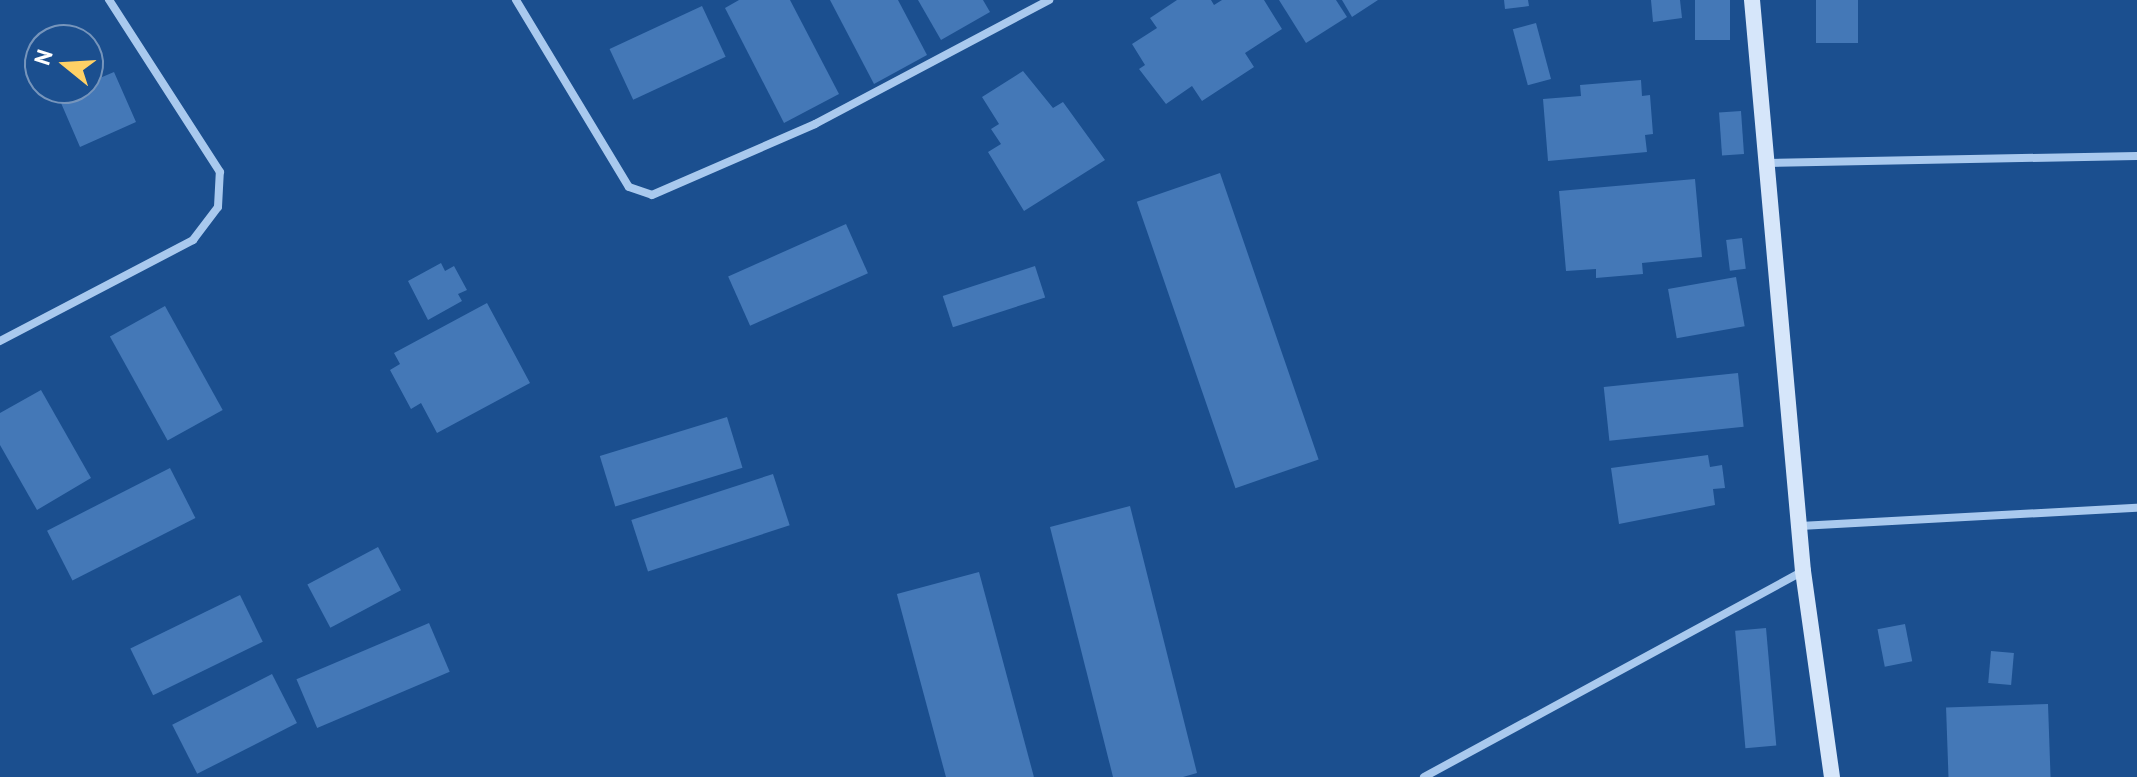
<!DOCTYPE html>
<html>
<head>
<meta charset="utf-8">
<style>
	body { margin:0 }
	#map { position:relative; width:2137px; height:777px; overflow:hidden; background:#1b4f8f; font-family:"PT Sans",sans-serif }
	div>[style] { position:absolute }
	.building>* { inset:0; background:#4478b7; transform-origin:0 0 }
	.street>* { height:8px; margin:-4px; padding:0 4px; transform-origin:4px; border-radius:4px; background:#a9c9ee }
	.secondary>* { height:16px; margin:-8px; padding:0 8px; transform-origin:8px; border-radius:8px; background:#d6e6fa }
	span { translate:-50% -50%; white-space:nowrap; text-align:center; line-height:1.15; -webkit-text-stroke:6px #1b4f8f; paint-order:stroke }
	.north { position:absolute; left:24px; top:24px; width:80px; height:80px; box-sizing:border-box; background:#1b4f8f; border:2px solid #7695bc; border-radius:50%; rotate:288deg; font-size:22px; font-weight:700; line-height:32px; text-align:center; color:#fff }
	.north::after { content:''; display:block; margin:auto; width:28px; height:36px; background:#ffd166; clip-path:polygon(50% 0,100% 100%,50% 72%,0 100%) }
</style>
</head>
<body>
<div id="map">
	<div class="building">
		<i style="clip-path:polygon(739px 0,790px 0,839px 94px,784px 123px,725px 8px)"></i>
		<i style="clip-path:polygon(830px 0,898px 0,927px 55px,874px 84px)"></i>
		<i style="clip-path:polygon(918px 0,983px 0,990px 12px,941px 40px)"></i>
		<i style="clip-path:polygon(1177px 0,1211px 0,1214px 5px,1222px 0,1264px 0,1282px 29px,1245px 53px,1254px 67px,1202px 101px,1192px 86px,1166px 104px,1139px 69px,1145px 65px,1132px 44px,1157px 28px,1150px 18px)"></i>
		<i style="clip-path:polygon(1279px 0,1336px 0,1347px 17px,1306px 43px)"></i>
		<i style="clip-path:polygon(1342px 0,1378px 0,1352px 17px)"></i>
		<i style="clip-path:polygon(1504px 0,1528px 0,1529px 6px,1505px 9px)"></i>
		<i style="clip-path:polygon(1651px 0,1680px 0,1682px 18px,1653px 22px)"></i>
		<i style="left:1695px;top:0;width:35px;height:40px"></i>
		<i style="left:1816px;top:0;width:42px;height:43px"></i>
		<i style="left:702px;top:6px;width:56px;height:102px;rotate:65deg"></i>
		<i style="left:1536px;top:23px;width:58px;height:24px;rotate:75deg"></i>
		<i style="clip-path:polygon(1023px 71px,1053px 108px,1063px 102px,1105px 160px,1024px 211px,988px 152px,1001px 144px,991px 129px,999px 124px,982px 97px)"></i>
		<i style="clip-path:polygon(114px 72px,136px 122px,80px 147px,58px 96px,88px 88px,88px 83px)"></i>
		<i style="clip-path:polygon(1641px 80px,1642px 96px,1650px 95px,1653px 134px,1645px 135px,1647px 152px,1548px 161px,1543px 99px,1581px 96px,1580px 85px)"></i>
		<i style="left:1741px;top:111px;width:43px;height:22px;rotate:86deg"></i>
		<i style="left:1220px;top:173px;width:303px;height:88px;rotate:71deg"></i>
		<i style="clip-path:polygon(1695px 179px,1702px 257px,1642px 263px,1643px 274px,1596px 278px,1596px 269px,1566px 271px,1559px 191px)"></i>
		<i style="left:846px;top:224px;width:54px;height:129px;rotate:66deg"></i>
		<i style="left:1742px;top:238px;width:31px;height:16px;rotate:83deg"></i>
		<i style="clip-path:polygon(441px 263px,445px 271px,454px 266px,467px 290px,458px 294px,462px 301px,428px 320px,408px 281px)"></i>
		<i style="left:1035px;top:266px;width:33px;height:97px;rotate:72deg"></i>
		<i style="left:1736px;top:277px;width:50px;height:69px;rotate:80deg"></i>
		<i style="clip-path:polygon(487px 303px,530px 383px,437px 433px,421px 403px,411px 409px,390px 370px,400px 364px,394px 353px)"></i>
		<i style="left:165px;top:306px;width:119px;height:63px;rotate:61deg"></i>
		<i style="left:1738px;top:373px;width:54px;height:135px;rotate:84deg"></i>
		<i style="clip-path:polygon(41px 390px,91px 478px,37px 510px,0 445px,0 413px)"></i>
		<i style="left:727px;top:417px;width:53px;height:133px;rotate:73deg"></i>
		<i style="clip-path:polygon(1708px 455px,1710px 467px,1722px 465px,1725px 488px,1713px 489px,1715px 505px,1619px 524px,1611px 468px)"></i>
		<i style="left:170px;top:468px;width:56px;height:138px;rotate:63deg"></i>
		<i style="left:773px;top:474px;width:54px;height:149px;rotate:72deg"></i>
		<i style="clip-path:polygon(1130px 506px,1197px 773px,1183px 777px,1113px 777px,1050px 527px)"></i>
		<i style="left:378px;top:547px;width:49px;height:80px;rotate:62deg"></i>
		<i style="left:979px;top:572px;width:212px;height:85px;rotate:75deg"></i>
		<i style="left:240px;top:595px;width:52px;height:122px;rotate:64deg"></i>
		<i style="left:429px;top:623px;width:53px;height:144px;rotate:67deg"></i>
		<i style="left:1905px;top:624px;width:38px;height:28px;rotate:79deg"></i>
		<i style="left:1766px;top:628px;width:118px;height:31px;rotate:85deg"></i>
		<i style="left:1991px;top:651px;width:23px;height:32px;rotate:5deg"></i>
		<i style="left:272px;top:674px;width:55px;height:112px;rotate:63deg"></i>
		<i style="left:2048px;top:704px;width:73px;height:102px;rotate:88deg"></i>
	</div>
	<div class="street">
		<i style="left:516px;top:0;width:218px;rotate:58.9deg"></i>
		<i style="left:629px;top:187px;width:24px;rotate:19deg"></i>
		<i style="left:652px;top:195px;width:178px;rotate:-23.5deg"></i>
		<i style="left:815px;top:124px;width:265px;rotate:-27.9deg"></i>
		<i style="left:1767px;top:163px;width:370px;rotate:-1.1deg"></i>
		<i style="left:0;top:341px;width:218px;rotate:-27.6deg"></i>
		<i style="left:193px;top:240px;width:41px;rotate:-52.9deg"></i>
		<i style="left:218px;top:207px;width:35px;rotate:-87deg"></i>
		<i style="left:220px;top:172px;width:205px;rotate:-122.8deg"></i>
		<i style="left:1800px;top:526px;width:337px;rotate:-3.1deg"></i>
		<i style="left:1424px;top:777px;width:431px;rotate:-28.5deg"></i>
	</div>
	<div class="secondary">
		<i style="left:1752px;top:0;width:573px;rotate:84.9deg"></i>
		<i style="left:1803px;top:571px;width:208px;rotate:82deg"></i>
	</div>
	<div class="north">N</div>
</div>
</body>
</html>
